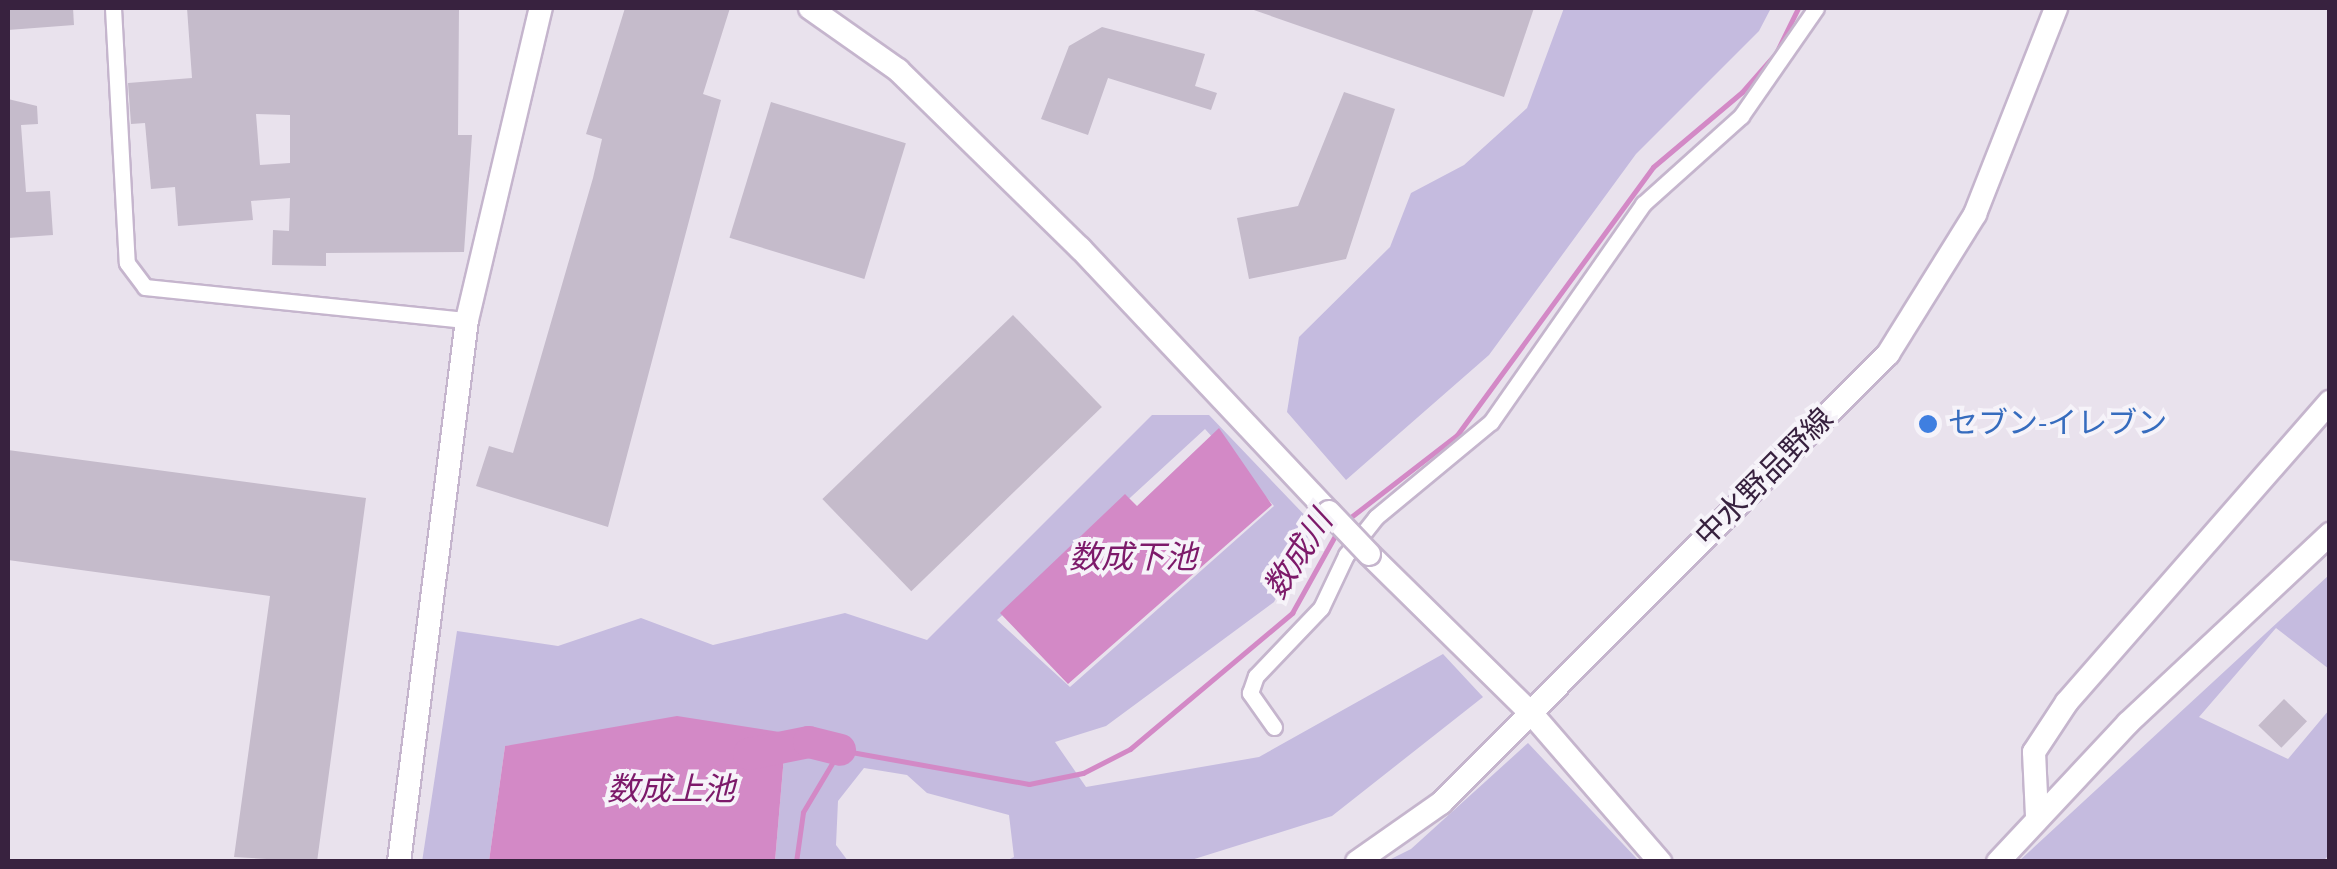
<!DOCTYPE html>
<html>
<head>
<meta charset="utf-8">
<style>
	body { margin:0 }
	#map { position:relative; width:2337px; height:869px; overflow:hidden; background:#e9e2ed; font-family:"Source Sans 3","Noto Sans JP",sans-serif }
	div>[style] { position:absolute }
	.green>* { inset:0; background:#c5bbdf }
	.water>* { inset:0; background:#d389c6 }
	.stream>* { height:5px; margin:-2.5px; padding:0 2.5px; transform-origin:2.5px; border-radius:2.5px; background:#d389c6 }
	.river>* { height:32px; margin:-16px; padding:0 16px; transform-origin:16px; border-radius:16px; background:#d389c6 }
	.building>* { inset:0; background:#c5bbcb; transform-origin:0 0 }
	.roads { filter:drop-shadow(2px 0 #c5b5cd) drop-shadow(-2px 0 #c5b5cd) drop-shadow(0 2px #c5b5cd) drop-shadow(0 -2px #c5b5cd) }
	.street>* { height:15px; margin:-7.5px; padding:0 7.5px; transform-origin:7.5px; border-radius:7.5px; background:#fff }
	.secondary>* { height:22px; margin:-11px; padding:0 11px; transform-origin:11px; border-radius:11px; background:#fff }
	.bridges { filter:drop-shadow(2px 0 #c5b5cd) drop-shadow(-2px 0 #c5b5cd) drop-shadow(0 2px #c5b5cd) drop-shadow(0 -2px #c5b5cd) }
	.secondary-bridge>* { height:22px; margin:-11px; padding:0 11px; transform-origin:11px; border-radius:11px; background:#fff }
	.dots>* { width:28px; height:28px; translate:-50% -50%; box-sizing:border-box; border:5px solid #f6f3f9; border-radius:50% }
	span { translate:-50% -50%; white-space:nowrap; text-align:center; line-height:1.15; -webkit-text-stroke:8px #f6f3f9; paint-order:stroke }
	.shop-label { font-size:30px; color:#366cbe }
	.left { translate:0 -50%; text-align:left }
	.street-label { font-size:30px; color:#38223f }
	.water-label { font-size:32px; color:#7d1a6a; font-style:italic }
	.frame { position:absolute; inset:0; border:10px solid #38223f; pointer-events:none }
</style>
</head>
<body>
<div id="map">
	<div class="green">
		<i style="clip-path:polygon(1564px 8px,1771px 8px,1759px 31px,1636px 154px,1489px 355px,1346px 480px,1287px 412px,1299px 337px,1390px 247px,1411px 193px,1464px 165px,1527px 108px)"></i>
		<i style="clip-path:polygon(evenodd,1152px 415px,1209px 415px,1314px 525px,1274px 602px,1106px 726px,1055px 742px,1086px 787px,1259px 757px,1443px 654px,1483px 697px,1332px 816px,1188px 861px,1006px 861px,1014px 857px,1009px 815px,927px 793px,907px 775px,864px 768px,838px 801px,836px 845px,848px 861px,775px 861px,786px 733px,505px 746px,489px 861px,422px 862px,457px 631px,558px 646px,641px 618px,713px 645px,845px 613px,927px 640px,1152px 415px,1205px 429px,1274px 506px,1070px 687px,997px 620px,1205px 429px)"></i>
		<i style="clip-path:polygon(2329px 575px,2329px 669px,2276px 628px,2199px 717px,2288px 759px,2329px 710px,2330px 854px,2323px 861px,2019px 861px)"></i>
		<i style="clip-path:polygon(1528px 743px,1639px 861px,1387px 861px,1411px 849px)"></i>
	</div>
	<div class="water">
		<i style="clip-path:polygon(1219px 428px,1272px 505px,1068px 684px,1000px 613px,1125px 494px,1137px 506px)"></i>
		<i style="clip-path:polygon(677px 716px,786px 733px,775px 861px,489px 861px,505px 746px)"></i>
	</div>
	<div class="stream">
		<i style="left:1347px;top:520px;width:139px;rotate:-37.7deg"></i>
		<i style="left:1457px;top:435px;width:332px;rotate:-53.8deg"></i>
		<i style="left:1653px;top:167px;width:116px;rotate:-40.1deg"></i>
		<i style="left:1742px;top:92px;width:52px;rotate:-48.9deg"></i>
		<i style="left:1776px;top:53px;width:50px;rotate:-63.9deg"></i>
		<i style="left:796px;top:862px;width:50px;rotate:-82deg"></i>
		<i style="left:803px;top:812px;width:72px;rotate:-59.2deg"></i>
		<i style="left:840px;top:750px;width:192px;rotate:10.2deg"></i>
		<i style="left:1029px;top:784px;width:55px;rotate:-11.5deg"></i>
		<i style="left:1083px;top:773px;width:53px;rotate:-27.1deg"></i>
		<i style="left:1130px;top:749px;width:212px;rotate:-40deg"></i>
		<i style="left:1292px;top:613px;width:93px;rotate:-60.9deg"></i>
	</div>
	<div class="river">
		<i style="left:749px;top:754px;width:61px;rotate:-11.3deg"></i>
		<i style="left:809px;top:742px;width:32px;rotate:14deg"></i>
	</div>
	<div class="building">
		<i style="clip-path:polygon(8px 8px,73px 8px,74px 25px,8px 30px)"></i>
		<i style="clip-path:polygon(evenodd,187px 8px,459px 8px,458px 135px,472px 135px,464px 252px,326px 253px,326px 266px,272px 265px,273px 230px,289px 231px,290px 198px,251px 201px,253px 220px,178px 226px,175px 187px,151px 189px,145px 123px,131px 124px,128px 83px,192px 78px,187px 8px,256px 114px,290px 115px,290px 163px,260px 165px,256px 114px)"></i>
		<i style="clip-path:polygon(625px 8px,730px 8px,703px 94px,721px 100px,608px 527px,476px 486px,489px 446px,513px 453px,593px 178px,602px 139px,586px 134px)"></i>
		<i style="clip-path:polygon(1248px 8px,1534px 8px,1504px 97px)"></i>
		<i style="clip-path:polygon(1102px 27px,1205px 54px,1195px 86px,1217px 93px,1211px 110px,1108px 78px,1088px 135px,1041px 119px,1069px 46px)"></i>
		<i style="clip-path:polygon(1344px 92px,1395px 109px,1346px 259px,1249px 279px,1237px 218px,1298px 206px)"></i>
		<i style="clip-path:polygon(8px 99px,37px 106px,38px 124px,21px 125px,26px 192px,50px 191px,53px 235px,8px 238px)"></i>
		<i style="left:771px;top:102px;width:141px;height:142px;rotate:17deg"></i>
		<i style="left:1013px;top:315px;width:128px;height:265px;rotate:46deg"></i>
		<i style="clip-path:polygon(8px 450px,366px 498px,317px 862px,234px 857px,270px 596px,8px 560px)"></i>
		<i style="left:2284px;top:699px;width:32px;height:37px;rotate:44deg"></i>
	</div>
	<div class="roads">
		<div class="street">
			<i style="left:113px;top:8px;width:255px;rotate:86.9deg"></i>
			<i style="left:127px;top:263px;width:30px;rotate:53deg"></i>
			<i style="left:145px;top:287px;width:324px;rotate:5.9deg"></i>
			<i style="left:1274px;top:727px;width:42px;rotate:-125.2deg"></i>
			<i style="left:1250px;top:693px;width:18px;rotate:-71deg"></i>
			<i style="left:1256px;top:676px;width:94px;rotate:-46.3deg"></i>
			<i style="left:1321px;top:608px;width:59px;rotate:-64.7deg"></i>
			<i style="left:1346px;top:555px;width:48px;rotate:-51.7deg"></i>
			<i style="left:1376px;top:517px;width:149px;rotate:-39.6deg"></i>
			<i style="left:1491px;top:422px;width:266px;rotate:-55.1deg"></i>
			<i style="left:1643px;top:204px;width:132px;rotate:-41.9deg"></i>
			<i style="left:1741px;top:116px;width:131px;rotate:-55.2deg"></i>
		</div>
		<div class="secondary">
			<i style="left:810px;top:8px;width:108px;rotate:35.2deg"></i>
			<i style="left:898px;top:70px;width:255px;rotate:44.4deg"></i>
			<i style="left:1080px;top:248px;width:363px;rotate:46.7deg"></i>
			<i style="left:1369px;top:554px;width:228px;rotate:44.5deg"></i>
			<i style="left:1532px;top:714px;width:196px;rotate:49.1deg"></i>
			<i style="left:2037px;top:816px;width:64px;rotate:-92.7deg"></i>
			<i style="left:2034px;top:752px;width:60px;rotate:-56.6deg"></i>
			<i style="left:2067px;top:702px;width:399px;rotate:-48.8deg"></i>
			<i style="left:399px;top:862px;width:546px;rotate:-82.85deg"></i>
			<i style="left:467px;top:320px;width:321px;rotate:-76.7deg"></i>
			<i style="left:1357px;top:862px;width:103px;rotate:-35.1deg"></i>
			<i style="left:1441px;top:803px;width:634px;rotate:-45.13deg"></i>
			<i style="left:1888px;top:354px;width:165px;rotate:-58.1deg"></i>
			<i style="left:1975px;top:214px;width:221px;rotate:-68.5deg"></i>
			<i style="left:1998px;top:862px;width:190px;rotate:-46.9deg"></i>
			<i style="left:2128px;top:723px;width:277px;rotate:-43.1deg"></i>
		</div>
	</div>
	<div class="bridges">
		<div class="secondary-bridge">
			<i style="left:1329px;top:512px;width:58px;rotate:46.4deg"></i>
		</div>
	</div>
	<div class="dots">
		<i style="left:1928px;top:424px;background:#3f7fe0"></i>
	</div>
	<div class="shop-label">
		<span class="left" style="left:1948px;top:424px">セブン-イレブン</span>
	</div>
	<div class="street-label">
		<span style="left:1765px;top:478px;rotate:-45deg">中水野品野線</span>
	</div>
	<div class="water-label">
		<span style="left:1299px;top:555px;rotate:-57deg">数成川</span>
		<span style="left:1133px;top:558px">数成下池</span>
		<span style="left:671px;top:790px">数成上池</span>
	</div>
	<div class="frame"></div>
</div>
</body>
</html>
